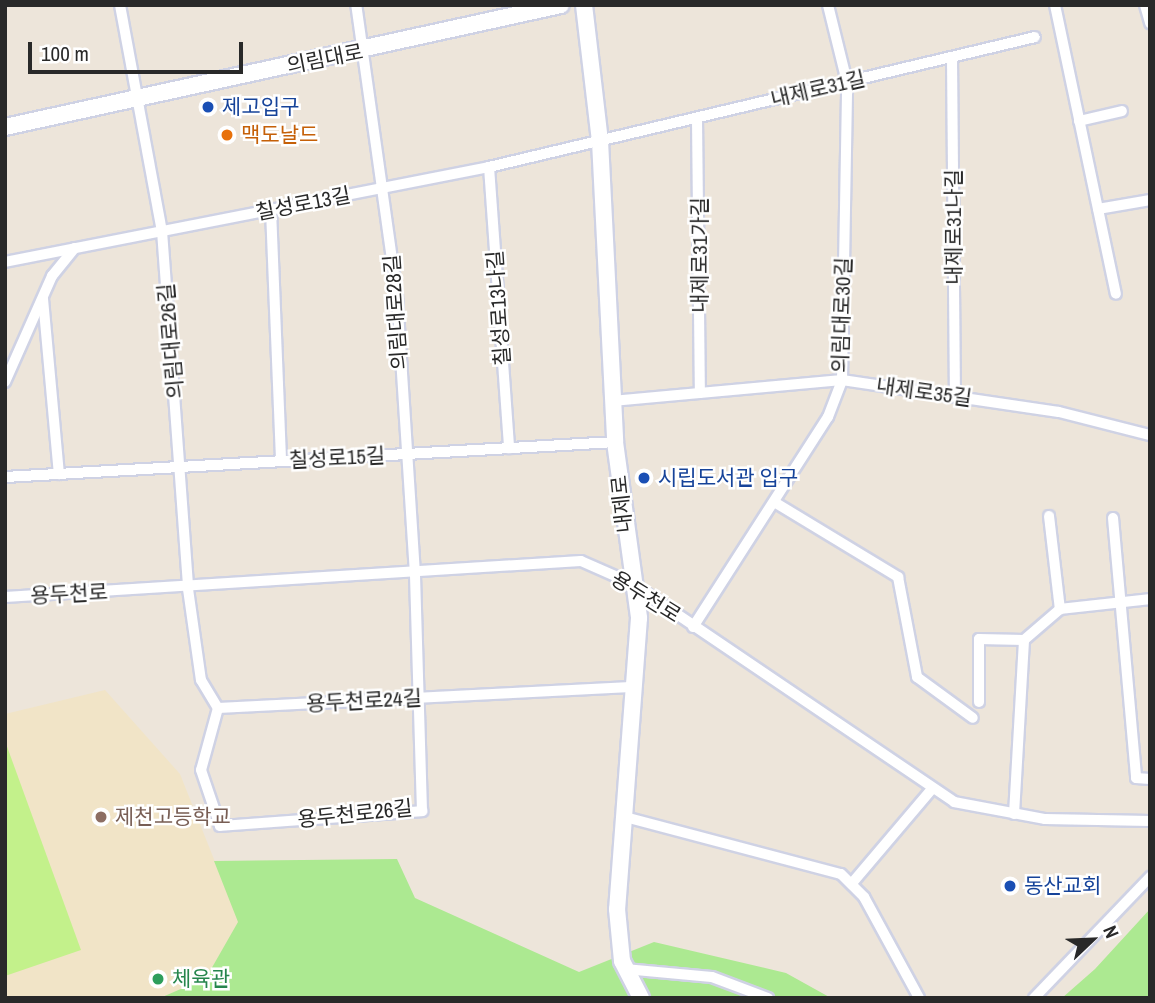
<!DOCTYPE html>
<html>
<head>
<meta charset="utf-8">
<style>
	body { margin:0 }
	#map { position:relative; width:1155px; height:1003px; overflow:hidden; background:#ede5da; font-family:"Archivo Narrow","Noto Sans KR",sans-serif }
	div>[style] { position:absolute }
	.education>* { inset:0; background:#f1e4c7 }
	.green>* { inset:0; background:#ace991 }
	.pitch>* { inset:0; background:#c3f18b }
	.roads { filter:drop-shadow(2px 0 #cfd2e4) drop-shadow(-2px 0 #cfd2e4) drop-shadow(0 2px #cfd2e4) drop-shadow(0 -2px #cfd2e4) }
	.street>* { height:10px; margin:-5px; padding:0 5px; transform-origin:5px; border-radius:5px; background:#fff }
	.secondary>* { height:16px; margin:-8px; padding:0 8px; transform-origin:8px; border-radius:8px; background:#fff }
	.dots>* { width:19px; height:19px; translate:-50% -50%; box-sizing:border-box; border:4px solid #fff; border-radius:50% }
	span { translate:-50% -50%; white-space:nowrap; text-align:center; line-height:1.15; -webkit-text-stroke:5px #fff; paint-order:stroke }
	.street-label { font-size:21px; color:#292929 }
	.transit-label { font-size:21px; color:#164399 }
	.left { translate:0 -50%; text-align:left }
	.food-label { font-size:21px; color:#c56008 }
	.education-label { font-size:21px; color:#785e54 }
	.leisure-label { font-size:21px; color:#27864d }
	.frame { position:absolute; inset:0; border:7px solid #292929; pointer-events:none }
	.north { position:absolute; left:1057px; top:905px; width:70px; height:70px; -webkit-text-stroke:5px #fff; paint-order:stroke; rotate:67deg; font-size:19px; font-weight:700; line-height:28px; text-align:center; color:#292929 }
	.north::after { content:''; display:block; margin:auto; width:24px; height:32px; background:#292929; clip-path:polygon(50% 0,100% 100%,50% 72%,0 100%) }
	.scale { position:absolute; left:28px; top:42px; width:215px; height:32px; box-sizing:border-box; border:4px solid #292929; border-top:0; padding-left:9px; font-size:21px; line-height:24px; white-space:nowrap; color:#292929; -webkit-text-stroke:5px #fff; paint-order:stroke }
</style>
</head>
<body>
<div id="map">
	<div class="education">
		<i style="clip-path:polygon(105px 690px,180px 774px,239px 922px,206px 978px,160px 998px,5px 998px,5px 714px)"></i>
	</div>
	<div class="green">
		<i style="clip-path:polygon(397px 859px,415px 898px,579px 972px,654px 942px,786px 973px,831px 998px,160px 998px,206px 978px,238px 922px,214px 861px)"></i>
		<i style="clip-path:polygon(1150px 909px,1150px 998px,1062px 998px,1095px 969px)"></i>
	</div>
	<div class="pitch">
		<i style="clip-path:polygon(5px 741px,81px 950px,5px 976px)"></i>
	</div>
	<div class="roads">
		<div class="street">
			<i style="left:120px;top:5px;width:230px;rotate:79.5deg"></i>
			<i style="left:162px;top:231px;width:359px;rotate:85.8deg"></i>
			<i style="left:188px;top:589px;width:92px;rotate:81.9deg"></i>
			<i style="left:201px;top:680px;width:33px;rotate:59deg"></i>
			<i style="left:218px;top:708px;width:418px;rotate:-2.9deg"></i>
			<i style="left:1055px;top:5px;width:295px;rotate:78.1deg"></i>
			<i style="left:1145px;top:5px;width:19px;rotate:74deg"></i>
			<i style="left:952px;top:57px;width:339px;rotate:89.5deg"></i>
			<i style="left:697px;top:118px;width:275px;rotate:89.4deg"></i>
			<i style="left:1079px;top:121px;width:44px;rotate:-13.1deg"></i>
			<i style="left:489px;top:167px;width:282px;rotate:85.9deg"></i>
			<i style="left:1098px;top:209px;width:53px;rotate:-9.8deg"></i>
			<i style="left:271px;top:210px;width:251px;rotate:87.7deg"></i>
			<i style="left:5px;top:262px;width:493px;rotate:-11.1deg"></i>
			<i style="left:489px;top:167px;width:561px;rotate:-13.39deg"></i>
			<i style="left:43px;top:299px;width:176px;rotate:84.8deg"></i>
			<i style="left:5px;top:382px;width:116px;rotate:-66.1deg"></i>
			<i style="left:52px;top:276px;width:36px;rotate:-51deg"></i>
			<i style="left:612px;top:401px;width:231px;rotate:-5.2deg"></i>
			<i style="left:842px;top:380px;width:219px;rotate:8.4deg"></i>
			<i style="left:1059px;top:412px;width:94px;rotate:14.2deg"></i>
			<i style="left:5px;top:477px;width:611px;rotate:-3.28deg"></i>
			<i style="left:776px;top:503px;width:143px;rotate:31.2deg"></i>
			<i style="left:898px;top:577px;width:102px;rotate:79.2deg"></i>
			<i style="left:917px;top:677px;width:69px;rotate:36.2deg"></i>
			<i style="left:1049px;top:516px;width:94px;rotate:83.3deg"></i>
			<i style="left:1113px;top:518px;width:261px;rotate:84.9deg"></i>
			<i style="left:1136px;top:778px;width:14px;rotate:4deg"></i>
			<i style="left:5px;top:597px;width:577px;rotate:-3.58deg"></i>
			<i style="left:581px;top:561px;width:55px;rotate:23.7deg"></i>
			<i style="left:631px;top:583px;width:390px;rotate:34.1deg"></i>
			<i style="left:954px;top:802px;width:93px;rotate:10.6deg"></i>
			<i style="left:1045px;top:819px;width:105px;rotate:1.1deg"></i>
			<i style="left:693px;top:627px;width:250px;rotate:-57.3deg"></i>
			<i style="left:828px;top:417px;width:40px;rotate:-69deg"></i>
			<i style="left:842px;top:380px;width:298px;rotate:-89deg"></i>
			<i style="left:847px;top:82px;width:79px;rotate:-103.9deg"></i>
			<i style="left:979px;top:702px;width:63px;rotate:-90deg"></i>
			<i style="left:979px;top:639px;width:45px;rotate:1.3deg"></i>
			<i style="left:218px;top:708px;width:64px;rotate:105.3deg"></i>
			<i style="left:201px;top:770px;width:59px;rotate:71.3deg"></i>
			<i style="left:220px;top:826px;width:203px;rotate:-4.2deg"></i>
			<i style="left:422px;top:811px;width:237px;rotate:-91.7deg"></i>
			<i style="left:415px;top:574px;width:280px;rotate:-93.7deg"></i>
			<i style="left:397px;top:295px;width:293px;rotate:-98deg"></i>
			<i style="left:1014px;top:814px;width:174px;rotate:-86.7deg"></i>
			<i style="left:1024px;top:640px;width:48px;rotate:-40.7deg"></i>
			<i style="left:1060px;top:609px;width:91px;rotate:-6.3deg"></i>
			<i style="left:625px;top:817px;width:223px;rotate:14.8deg"></i>
			<i style="left:841px;top:874px;width:33px;rotate:45deg"></i>
			<i style="left:864px;top:897px;width:115px;rotate:61.4deg"></i>
			<i style="left:853px;top:882px;width:121px;rotate:-49.7deg"></i>
			<i style="left:625px;top:969px;width:87px;rotate:5.3deg"></i>
			<i style="left:712px;top:977px;width:60px;rotate:20.6deg"></i>
			<i style="left:1034px;top:998px;width:168px;rotate:-46.2deg"></i>
		</div>
		<div class="secondary">
			<i style="left:584px;top:5px;width:137px;rotate:83.3deg"></i>
			<i style="left:600px;top:141px;width:301px;rotate:87.1deg"></i>
			<i style="left:615px;top:442px;width:178px;rotate:82.2deg"></i>
			<i style="left:639px;top:618px;width:292px;rotate:94.3deg"></i>
			<i style="left:617px;top:909px;width:52px;rotate:84.5deg"></i>
			<i style="left:622px;top:961px;width:42px;rotate:62.8deg"></i>
			<i style="left:5px;top:127px;width:569px;rotate:-12.38deg"></i>
		</div>
	</div>
	<div class="dots">
		<i style="left:208px;top:107px;background:#1a4fb4"></i>
		<i style="left:227px;top:135px;background:#e8710a"></i>
		<i style="left:644px;top:478px;background:#1a4fb4"></i>
		<i style="left:101px;top:817px;background:#8d6e63"></i>
		<i style="left:1010px;top:886px;background:#1a4fb4"></i>
		<i style="left:158px;top:979px;background:#2e9e5b"></i>
	</div>
	<div class="street-label">
		<span style="left:325px;top:59px;rotate:-11deg">의림대로</span>
		<span style="left:818px;top:89px;rotate:-13deg">내제로31길</span>
		<span style="left:303px;top:204px;rotate:-11deg">칠성로13길</span>
		<span style="left:954px;top:227px;rotate:-90deg">내제로31나길</span>
		<span style="left:700px;top:255px;rotate:-90deg">내제로31가길</span>
		<span style="left:499px;top:308px;rotate:-94deg">칠성로13나길</span>
		<span style="left:396px;top:312px;rotate:-94deg">의림대로28길</span>
		<span style="left:842px;top:315px;rotate:-88deg">의림대로30길</span>
		<span style="left:171px;top:341px;rotate:-95deg">의림대로26길</span>
		<span style="left:924px;top:392px;rotate:8deg">내제로35길</span>
		<span style="left:337px;top:458px;rotate:-3deg">칠성로15길</span>
		<span style="left:622px;top:504px;rotate:-96deg">내제로</span>
		<span style="left:69px;top:594px;rotate:-3deg">용두천로</span>
		<span style="left:646px;top:597px;rotate:32deg">용두천로</span>
		<span style="left:364px;top:701px;rotate:-3deg">용두천로24길</span>
		<span style="left:355px;top:814px;rotate:-6deg">용두천로26길</span>
	</div>
	<div class="transit-label">
		<span class="left" style="left:222px;top:107px">제고입구</span>
		<span class="left" style="left:658px;top:478px">시립도서관 입구</span>
		<span class="left" style="left:1024px;top:886px">동산교회</span>
	</div>
	<div class="food-label">
		<span class="left" style="left:241px;top:135px">맥도날드</span>
	</div>
	<div class="education-label">
		<span class="left" style="left:115px;top:817px">제천고등학교</span>
	</div>
	<div class="leisure-label">
		<span class="left" style="left:172px;top:979px">체육관</span>
	</div>
	<div class="frame"></div>
	<div class="north">N</div>
	<div class="scale">100 m</div>
</div>
</body>
</html>
